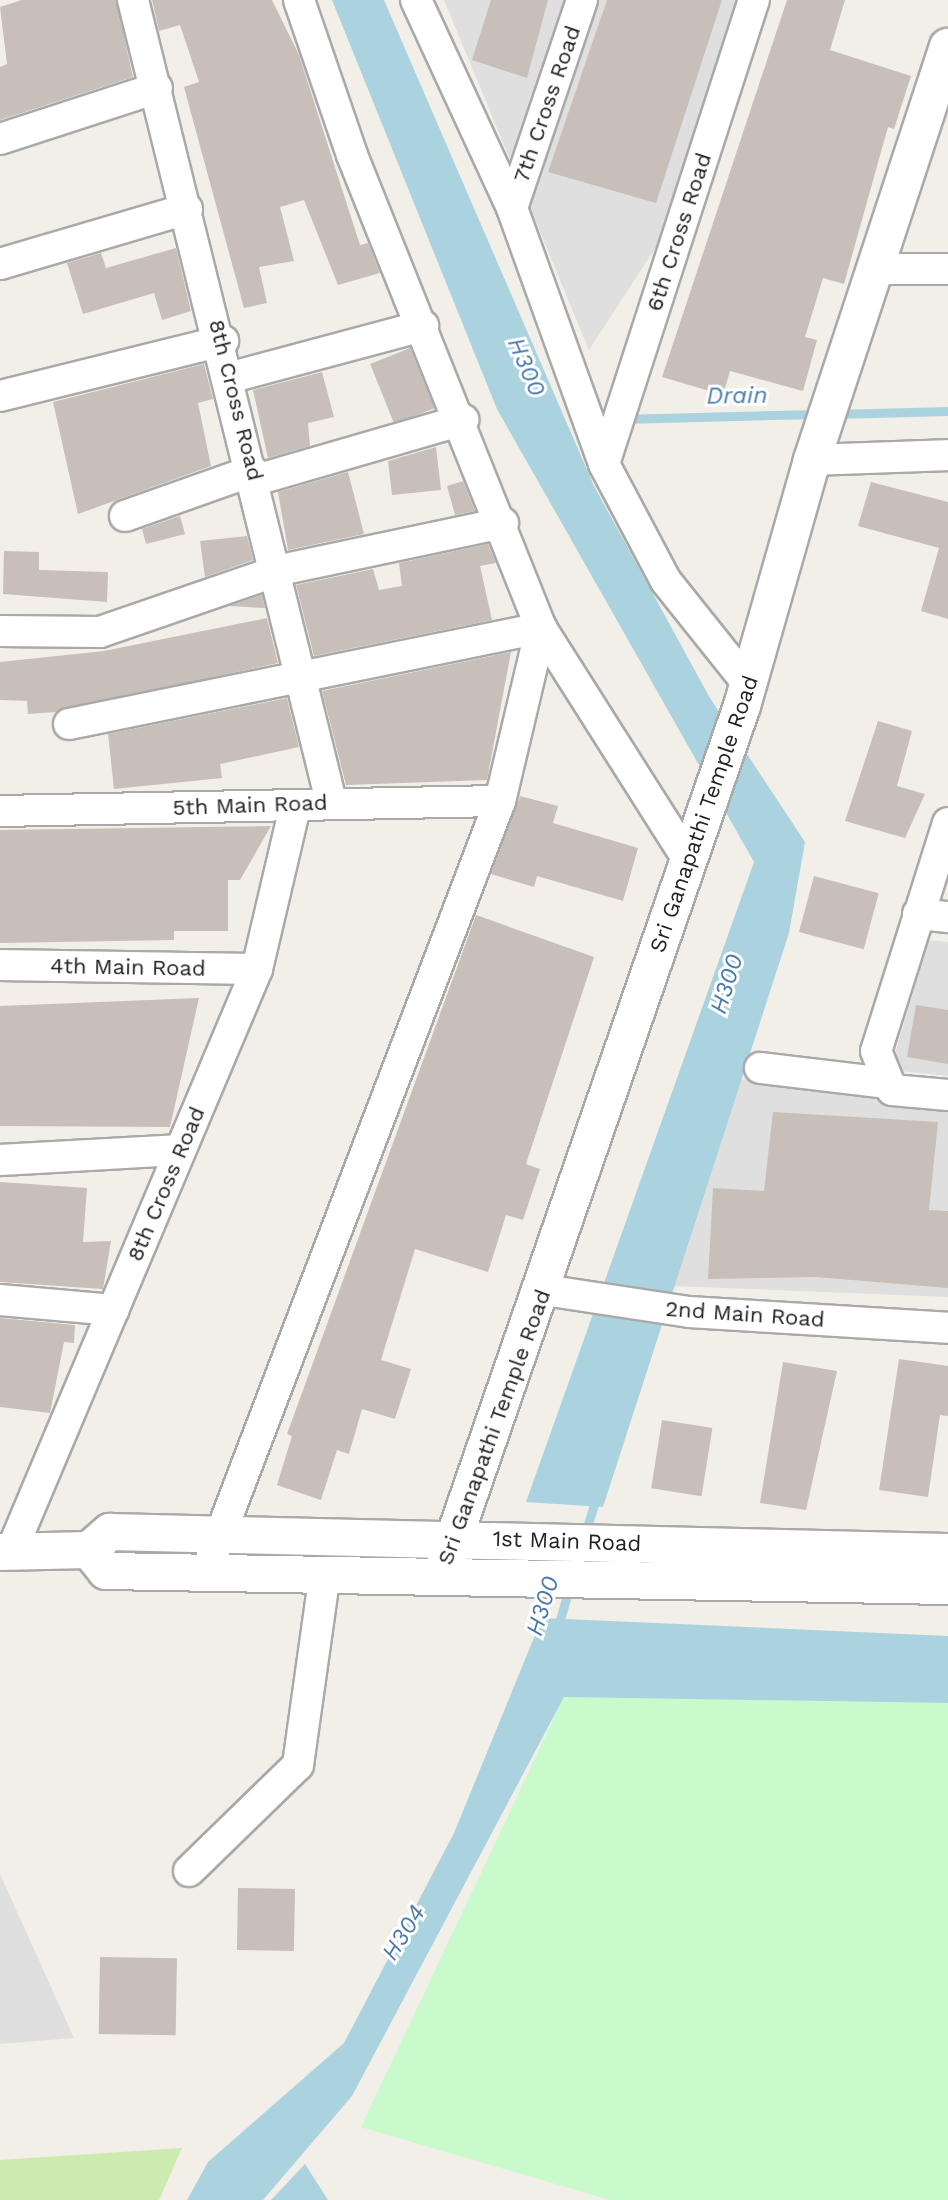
<!DOCTYPE html>
<html>
<head>
<meta charset="utf-8">
<style>
	body { margin:0 }
	#map { position:relative; width:948px; height:2200px; overflow:hidden; background:#f2efe9; font-family:"Work Sans",sans-serif }
	div>[style] { position:absolute }
	.residential>* { inset:0; background:#e0dfdf }
	.grass>* { inset:0; background:#cdebb0 }
	.park>* { inset:0; background:#c8facc }
	.water>* { inset:0; background:#aad3df }
	.stream>* { height:9px; margin:-4.5px; padding:0 4.5px; transform-origin:4.5px; border-radius:4.5px; background:#aad3df }
	.building>* { inset:0; background:#c7bfb8; transform-origin:0 0 }
	.roads { filter:drop-shadow(2px 0 #a9a9a9) drop-shadow(-2px 0 #a9a9a9) drop-shadow(0 2px #a9a9a9) drop-shadow(0 -2px #a9a9a9) }
	.minor>* { height:30px; margin:-15px; padding:0 15px; transform-origin:15px; border-radius:15px; background:#fff }
	.tertiary>* { height:36px; margin:-18px; padding:0 18px; transform-origin:18px; border-radius:18px; background:#fff }
	span { translate:-50% -50%; white-space:nowrap; text-align:center; line-height:1.15; -webkit-text-stroke:6px #fff; paint-order:stroke }
	.street-label { font-size:22px; color:#222 }
	.water-label { font-size:24px; color:#4a7aab; font-style:italic }
</style>
</head>
<body>
<div id="map">
	<div class="residential">
		<i style="clip-path:polygon(444px 0,738px 0,656px 247px,589px 350px)"></i>
		<i style="clip-path:polygon(929px 940px,948px 942px,948px 1076px,890px 1070px)"></i>
		<i style="clip-path:polygon(741px 1079px,948px 1105px,948px 1297px,674px 1286px)"></i>
		<i style="clip-path:polygon(0 1874px,74px 2038px,0 2044px)"></i>
	</div>
	<div class="grass">
		<i style="clip-path:polygon(182px 2148px,159px 2200px,0 2200px,0 2160px)"></i>
	</div>
	<div class="park">
		<i style="clip-path:polygon(564px 1697px,948px 1703px,948px 2200px,610px 2200px,361px 2127px)"></i>
	</div>
	<div class="water">
		<i style="clip-path:polygon(332px 0,384px 0,594px 486px,710px 698px,805px 842px,789px 933px,603px 1507px,526px 1502px,754px 862px,497px 409px)"></i>
		<i style="clip-path:polygon(542px 1618px,948px 1636px,948px 1703px,564px 1697px,352px 2096px,263px 2200px,187px 2200px,208px 2162px,344px 2043px,454px 1833px)"></i>
		<i style="clip-path:polygon(305px 2164px,328px 2200px,271px 2200px)"></i>
	</div>
	<div class="stream">
		<i style="left:835px;top:414px;width:113px;rotate:-1.5deg"></i>
		<i style="left:623px;top:419px;width:194px;rotate:-1.5deg"></i>
		<i style="left:584px;top:1537px;width:41px;rotate:-72.9deg"></i>
		<i style="left:557px;top:1629px;width:45px;rotate:-73.2deg"></i>
	</div>
	<div class="building">
		<i style="clip-path:polygon(22px 0,116px 0,133px 77px,0 120px,0 67px,7px 64px,0 7px)"></i>
		<i style="clip-path:polygon(152px 0,272px 0,299px 55px,360px 245px,368px 243px,380px 273px,338px 285px,304px 200px,280px 207px,294px 261px,259px 267px,267px 303px,244px 308px,184px 87px,199px 82px,180px 25px,159px 31px)"></i>
		<i style="clip-path:polygon(491px 0,548px 0,527px 78px,472px 60px)"></i>
		<i style="clip-path:polygon(607px 0,722px 0,656px 203px,548px 172px)"></i>
		<i style="clip-path:polygon(787px 0,845px 0,830px 50px,911px 76px,894px 129px,888px 127px,844px 284px,823px 278px,805px 337px,817px 340px,803px 391px,730px 371px,723px 395px,662px 377px)"></i>
		<i style="clip-path:polygon(176px 248px,191px 311px,162px 320px,154px 293px,83px 314px,67px 263px,101px 253px,106px 268px)"></i>
		<i style="left:410px;top:348px;width:65px;height:43px;rotate:68deg"></i>
		<i style="clip-path:polygon(204px 364px,213px 399px,198px 403px,211px 466px,78px 514px,53px 402px)"></i>
		<i style="clip-path:polygon(322px 372px,334px 417px,308px 423px,310px 446px,268px 458px,253px 390px)"></i>
		<i style="clip-path:polygon(436px 447px,441px 490px,392px 495px,388px 461px)"></i>
		<i style="clip-path:polygon(348px 472px,364px 534px,288px 550px,278px 492px)"></i>
		<i style="clip-path:polygon(463px 481px,475px 511px,455px 515px,447px 486px)"></i>
		<i style="clip-path:polygon(871px 482px,948px 502px,948px 619px,921px 611px,939px 548px,858px 526px)"></i>
		<i style="clip-path:polygon(180px 516px,185px 534px,146px 544px,142px 529px)"></i>
		<i style="clip-path:polygon(247px 536px,253px 560px,205px 577px,200px 541px)"></i>
		<i style="clip-path:polygon(488px 544px,496px 563px,480px 566px,492px 620px,314px 656px,296px 585px,373px 569px,379px 590px,402px 586px,399px 563px)"></i>
		<i style="clip-path:polygon(4px 551px,39px 552px,39px 570px,108px 572px,107px 602px,3px 594px)"></i>
		<i style="clip-path:polygon(262px 595px,265px 608px,229px 606px)"></i>
		<i style="clip-path:polygon(267px 618px,278px 663px,56px 712px,28px 714px,27px 701px,0 700px,0 662px,104px 651px)"></i>
		<i style="clip-path:polygon(511px 652px,487px 780px,346px 785px,322px 691px)"></i>
		<i style="clip-path:polygon(287px 698px,299px 747px,220px 764px,222px 778px,114px 789px,108px 734px)"></i>
		<i style="clip-path:polygon(878px 721px,912px 731px,897px 786px,925px 794px,905px 838px,845px 821px)"></i>
		<i style="clip-path:polygon(520px 796px,558px 806px,553px 823px,638px 848px,623px 901px,537px 876px,534px 887px,491px 874px)"></i>
		<i style="clip-path:polygon(271px 826px,240px 880px,228px 880px,228px 931px,174px 931px,174px 940px,0 943px,0 830px)"></i>
		<i style="left:814px;top:876px;width:67px;height:58px;rotate:15deg"></i>
		<i style="clip-path:polygon(476px 915px,594px 957px,526px 1164px,540px 1169px,523px 1220px,506px 1215px,488px 1272px,415px 1249px,381px 1360px,411px 1369px,395px 1419px,362px 1409px,349px 1454px,337px 1450px,321px 1500px,277px 1485px,292px 1436px,287px 1434px)"></i>
		<i style="clip-path:polygon(199px 998px,170px 1127px,0 1126px,0 1006px)"></i>
		<i style="clip-path:polygon(916px 1005px,948px 1010px,948px 1064px,907px 1057px)"></i>
		<i style="clip-path:polygon(773px 1112px,938px 1122px,929px 1210px,948px 1211px,948px 1288px,816px 1277px,708px 1279px,713px 1188px,764px 1191px)"></i>
		<i style="clip-path:polygon(0 1182px,87px 1188px,83px 1242px,111px 1241px,103px 1289px,0 1282px)"></i>
		<i style="clip-path:polygon(0 1318px,75px 1325px,74px 1343px,64px 1342px,50px 1413px,0 1407px)"></i>
		<i style="clip-path:polygon(899px 1359px,948px 1366px,948px 1416px,940px 1415px,928px 1497px,879px 1490px)"></i>
		<i style="clip-path:polygon(783px 1362px,837px 1371px,806px 1510px,760px 1503px)"></i>
		<i style="left:662px;top:1420px;width:51px;height:69px;rotate:9deg"></i>
		<i style="left:238px;top:1888px;width:57px;height:62px;rotate:1deg"></i>
		<i style="left:100px;top:1957px;width:77px;height:77px;rotate:1deg"></i>
	</div>
	<div class="roads">
		<div class="minor">
			<i style="left:133px;top:0;width:825px;rotate:76.12deg"></i>
			<i style="left:299px;top:0;width:164px;rotate:71.1deg"></i>
			<i style="left:352px;top:155px;width:509px;rotate:68.22deg"></i>
			<i style="left:541px;top:628px;width:276px;rotate:57.6deg"></i>
			<i style="left:416px;top:0;width:229px;rotate:65.2deg"></i>
			<i style="left:512px;top:208px;width:272px;rotate:70.2deg"></i>
			<i style="left:604px;top:464px;width:132px;rotate:62.1deg"></i>
			<i style="left:666px;top:581px;width:133px;rotate:51.4deg"></i>
			<i style="left:0;top:139px;width:165px;rotate:-18deg"></i>
			<i style="left:512px;top:208px;width:219px;rotate:-71.4deg"></i>
			<i style="left:0;top:264px;width:195px;rotate:-16.4deg"></i>
			<i style="left:875px;top:269px;width:73px"></i>
			<i style="left:232px;top:377px;width:198px;rotate:-15deg"></i>
			<i style="left:0;top:396px;width:230px;rotate:-13.9deg"></i>
			<i style="left:812px;top:460px;width:136px;rotate:-2.1deg"></i>
			<i style="left:604px;top:464px;width:488px;rotate:-72.1deg"></i>
			<i style="left:256px;top:480px;width:216px;rotate:-16.2deg"></i>
			<i style="left:125px;top:516px;width:135px;rotate:-19.5deg"></i>
			<i style="left:0;top:631px;width:100px;rotate:0.6deg"></i>
			<i style="left:100px;top:632px;width:190px;rotate:-19deg"></i>
			<i style="left:280px;top:570px;width:228px;rotate:-11.9deg"></i>
			<i style="left:69px;top:724px;width:482px;rotate:-11.5deg"></i>
			<i style="left:541px;top:628px;width:178px;rotate:103.3deg"></i>
			<i style="left:500px;top:801px;width:825px;rotate:110.87deg"></i>
			<i style="left:0;top:811px;width:500px;rotate:-1.15deg"></i>
			<i style="left:948px;top:823px;width:239px;rotate:107.5deg"></i>
			<i style="left:876px;top:1051px;width:42px;rotate:67.7deg"></i>
			<i style="left:892px;top:1090px;width:56px;rotate:5.1deg"></i>
			<i style="left:918px;top:914px;width:30px;rotate:6deg"></i>
			<i style="left:0;top:965px;width:257px;rotate:0.9deg"></i>
			<i style="left:760px;top:1068px;width:126px;rotate:6.8deg"></i>
			<i style="left:0;top:1160px;width:180px;rotate:-3.2deg"></i>
			<i style="left:544px;top:1290px;width:147px;rotate:8.6deg"></i>
			<i style="left:689px;top:1312px;width:259px;rotate:3.5deg"></i>
			<i style="left:0;top:1300px;width:114px;rotate:5deg"></i>
			<i style="left:11px;top:1552px;width:633px;rotate:-67.12deg"></i>
			<i style="left:257px;top:969px;width:166px;rotate:-76.8deg"></i>
			<i style="left:189px;top:1871px;width:152px;rotate:-44.2deg"></i>
			<i style="left:298px;top:1765px;width:193px;rotate:-82deg"></i>
		</div>
		<div class="tertiary">
			<i style="left:89px;top:1550px;width:27px;rotate:51deg"></i>
			<i style="left:106px;top:1571px;width:842px;rotate:1.02deg"></i>
			<i style="left:0;top:1552px;width:89px;rotate:-1.3deg"></i>
			<i style="left:89px;top:1550px;width:28px;rotate:-41deg"></i>
			<i style="left:110px;top:1532px;width:838px;rotate:1.37deg"></i>
			<i style="left:441px;top:1576px;width:921px;rotate:-70.92deg"></i>
			<i style="left:742px;top:706px;width:256px;rotate:-74.1deg"></i>
			<i style="left:812px;top:460px;width:435px;rotate:-71.8deg"></i>
		</div>
	</div>
	<div class="street-label">
		<span style="left:547px;top:104px;rotate:-71deg">7th Cross Road</span>
		<span style="left:679px;top:232px;rotate:-72deg">6th Cross Road</span>
		<span style="left:236px;top:400px;rotate:76deg">8th Cross Road</span>
		<span style="left:250px;top:805px;rotate:-2deg">5th Main Road</span>
		<span style="left:704px;top:814px;rotate:-71deg">Sri Ganapathi Temple Road</span>
		<span style="left:128px;top:967px;rotate:1deg">4th Main Road</span>
		<span style="left:166px;top:1184px;rotate:-67deg">8th Cross Road</span>
		<span style="left:745px;top:1314px;rotate:4deg">2nd Main Road</span>
		<span style="left:494px;top:1427px;rotate:-70deg">Sri Ganapathi Temple Road</span>
		<span style="left:567px;top:1541px;rotate:2deg">1st Main Road</span>
	</div>
	<div class="water-label">
		<span style="left:526px;top:367px;rotate:67deg">H300</span>
		<span style="left:737px;top:396px;rotate:-1deg">Drain</span>
		<span style="left:727px;top:984px;rotate:-73deg">H300</span>
		<span style="left:543px;top:1606px;rotate:-73deg">H300</span>
		<span style="left:404px;top:1933px;rotate:-58deg">H304</span>
	</div>
</div>
</body>
</html>
